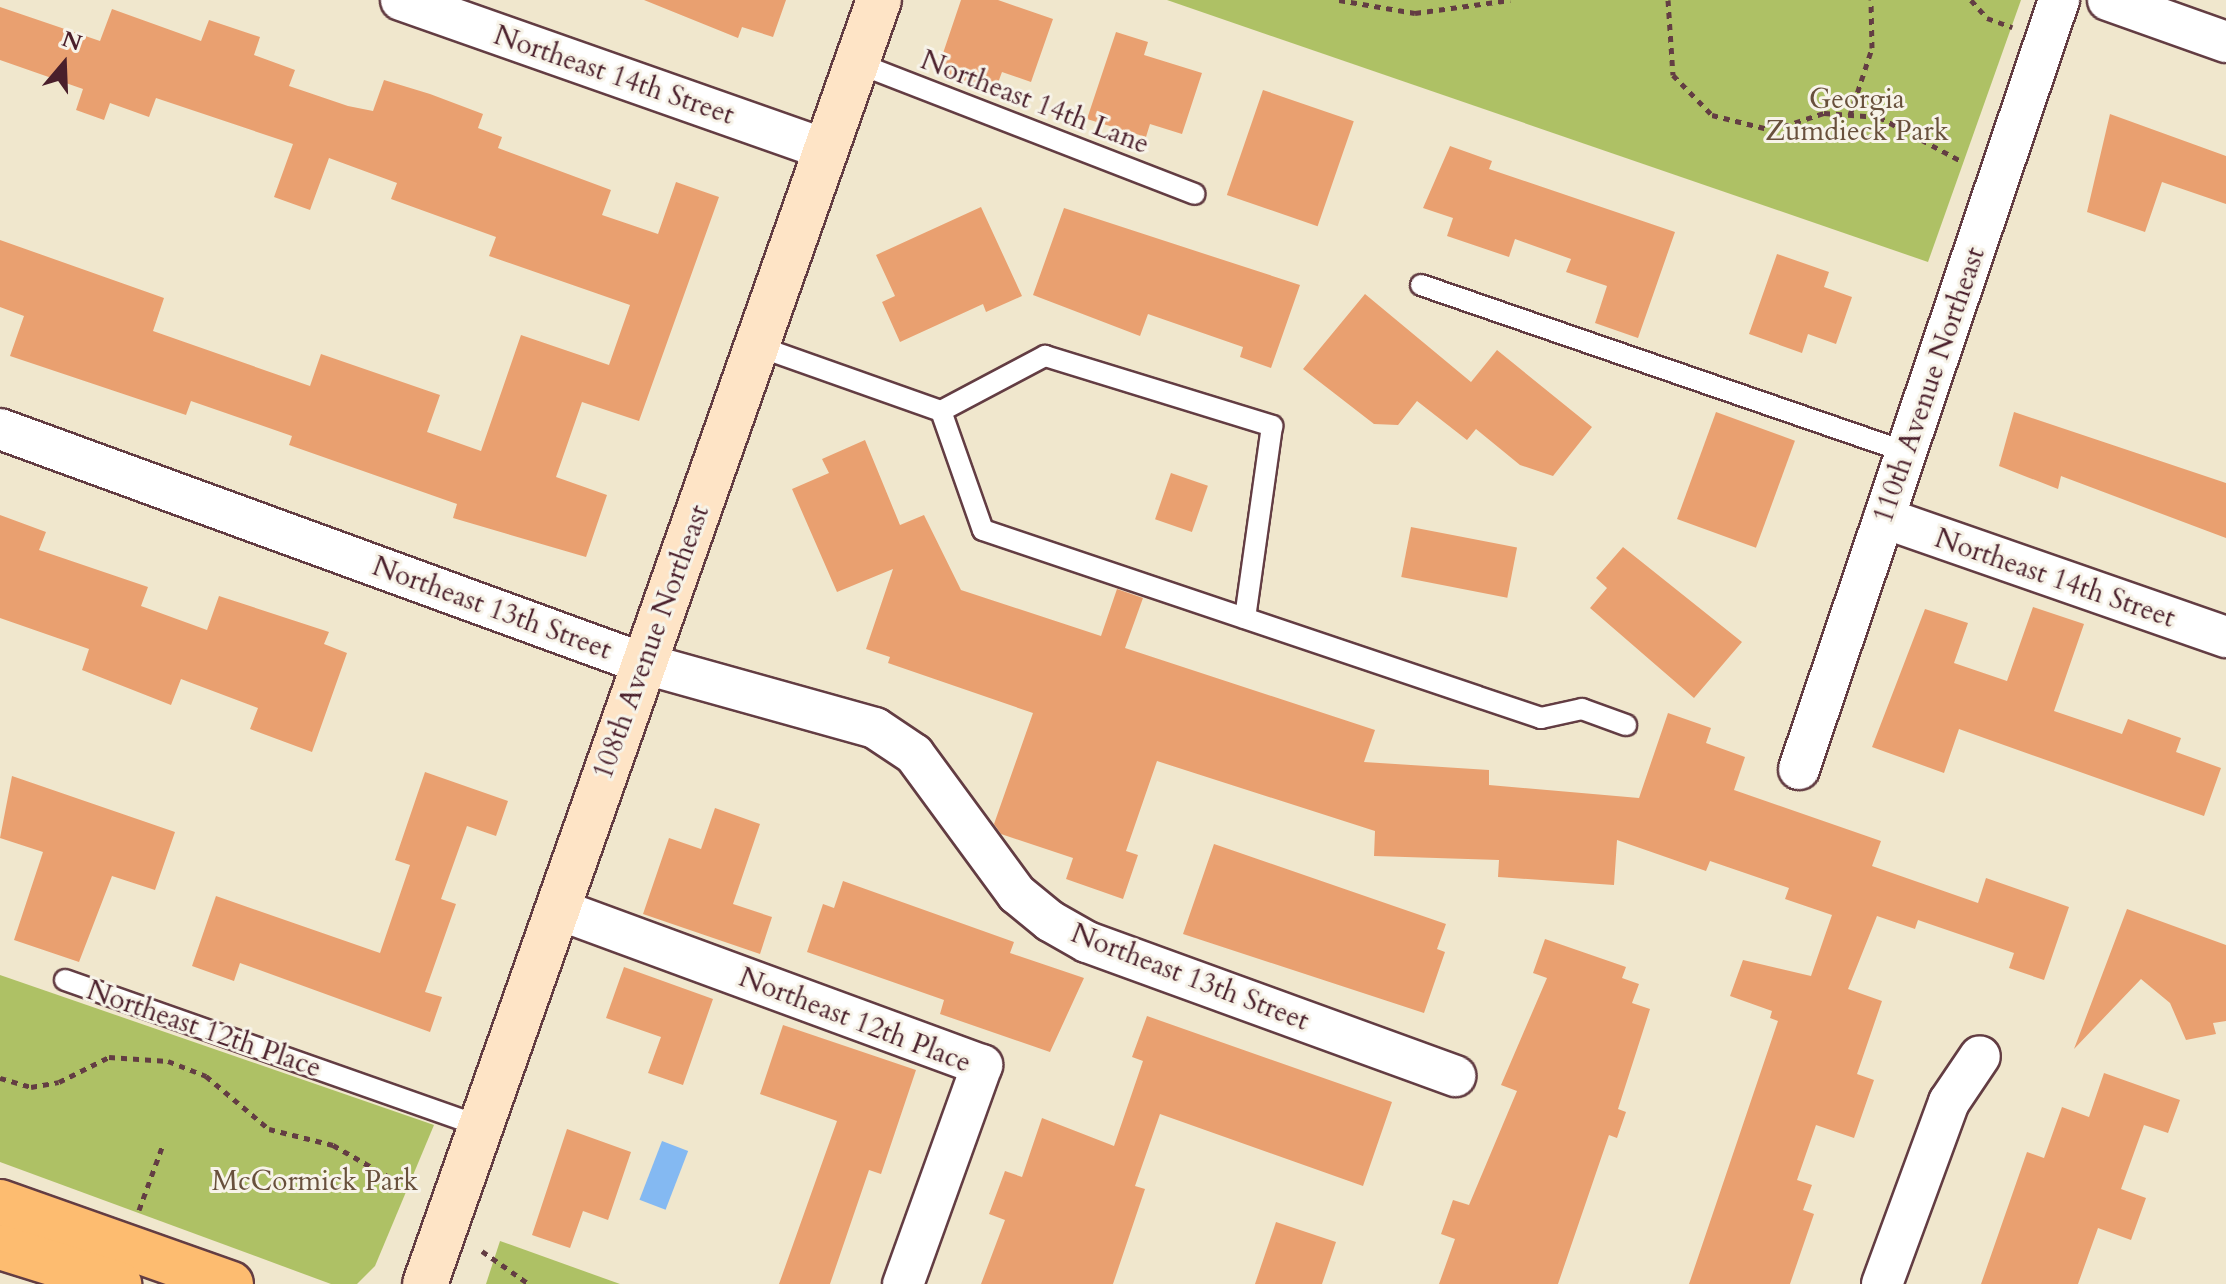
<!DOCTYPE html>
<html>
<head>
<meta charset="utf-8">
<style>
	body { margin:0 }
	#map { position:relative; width:2226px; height:1284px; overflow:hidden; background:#f0e7cd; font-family:Cardo,serif }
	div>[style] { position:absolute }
	.green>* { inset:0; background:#aec165 }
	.water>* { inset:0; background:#84b9f2; transform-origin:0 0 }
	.building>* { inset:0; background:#e9a070; transform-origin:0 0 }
	.path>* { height:5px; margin-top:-2.5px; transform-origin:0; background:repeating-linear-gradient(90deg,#633d43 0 6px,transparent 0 12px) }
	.roads { filter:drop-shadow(2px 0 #633d43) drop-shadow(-2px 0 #633d43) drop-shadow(0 2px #633d43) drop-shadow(0 -2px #633d43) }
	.service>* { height:20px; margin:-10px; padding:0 10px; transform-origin:10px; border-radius:10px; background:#fff }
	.minor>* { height:40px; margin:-20px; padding:0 20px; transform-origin:20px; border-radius:20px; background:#fff }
	.secondary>* { height:44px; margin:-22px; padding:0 22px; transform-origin:22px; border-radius:22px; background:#fee4c6 }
	.primary>* { height:44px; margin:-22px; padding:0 22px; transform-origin:22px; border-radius:22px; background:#fdbc70 }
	span { translate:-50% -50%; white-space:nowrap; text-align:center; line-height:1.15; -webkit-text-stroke:6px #f7f3e8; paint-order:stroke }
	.street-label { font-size:28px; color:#4a1f2b }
	.park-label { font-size:28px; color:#68503c }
	.north { position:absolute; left:24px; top:24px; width:80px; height:80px; -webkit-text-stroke:6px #f7f3e8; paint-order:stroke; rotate:19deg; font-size:22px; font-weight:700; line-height:32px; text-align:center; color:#4a1f2b }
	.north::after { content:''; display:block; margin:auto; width:28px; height:36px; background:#4a1f2b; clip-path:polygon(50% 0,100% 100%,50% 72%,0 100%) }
</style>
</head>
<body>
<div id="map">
	<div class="green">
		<i style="clip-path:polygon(1167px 0,2021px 0,1928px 262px)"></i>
		<i style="clip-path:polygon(0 975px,434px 1125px,375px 1266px,357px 1284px,331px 1284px,0 1162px)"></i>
		<i style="clip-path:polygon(500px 1241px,620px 1284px,486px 1284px)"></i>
	</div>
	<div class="water">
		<i style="left:662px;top:1141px;width:28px;height:63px;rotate:21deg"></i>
	</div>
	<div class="building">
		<i style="clip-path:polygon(644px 0,786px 0,773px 37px,742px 27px,738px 38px)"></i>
		<i style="clip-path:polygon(961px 0,998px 0,1053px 19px,1031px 82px,1002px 72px,995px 91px,937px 71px)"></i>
		<i style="clip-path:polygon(0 7px,100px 41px,112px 9px,201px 41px,209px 20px,260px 37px,254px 55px,295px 70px,289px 86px,348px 106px,373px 111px,384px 80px,430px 94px,483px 114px,478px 128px,502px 137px,498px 148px,611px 190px,602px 215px,658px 234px,676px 182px,719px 197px,639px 421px,582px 402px,556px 477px,607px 495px,586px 557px,453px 518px,457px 504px,289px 445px,292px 436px,191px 401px,186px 415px,10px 356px,24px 316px,0 307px,0 240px,164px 298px,153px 331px,310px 386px,321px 354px,440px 395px,427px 432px,481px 451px,521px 335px,609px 365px,630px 305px,489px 256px,496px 237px,391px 199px,397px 183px,329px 158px,310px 210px,274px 197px,293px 144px,156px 98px,149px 117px,110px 103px,104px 120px,76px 110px,83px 89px,0 60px)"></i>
		<i style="clip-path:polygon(1116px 32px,1148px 42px,1144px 55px,1202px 73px,1182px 134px,1150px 124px,1146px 137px,1087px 119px)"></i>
		<i style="left:1263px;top:90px;width:96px;height:111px;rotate:19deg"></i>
		<i style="clip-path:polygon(2110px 114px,2226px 156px,2226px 204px,2162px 182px,2145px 232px,2087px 212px)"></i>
		<i style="clip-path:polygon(1450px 146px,1492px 161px,1489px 169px,1675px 232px,1638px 338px,1595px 323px,1607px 286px,1566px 272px,1571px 259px,1515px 239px,1509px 257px,1447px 236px,1453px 218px,1423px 208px)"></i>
		<i style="clip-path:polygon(981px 207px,1022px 296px,986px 312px,983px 304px,900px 342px,882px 302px,895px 296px,876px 255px)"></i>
		<i style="clip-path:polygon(1064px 208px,1300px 285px,1271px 368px,1240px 357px,1243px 347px,1148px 314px,1140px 336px,1033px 295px)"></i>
		<i style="clip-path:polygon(1777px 254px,1829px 272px,1824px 287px,1852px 297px,1836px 344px,1808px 334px,1802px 353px,1749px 334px)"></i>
		<i style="clip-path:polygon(1365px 294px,1471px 382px,1497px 350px,1592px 427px,1553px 476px,1520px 465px,1476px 429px,1467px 440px,1417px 401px,1398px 425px,1374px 424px,1303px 369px)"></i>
		<i style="left:1716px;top:412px;width:84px;height:114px;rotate:20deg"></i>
		<i style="clip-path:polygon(2014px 412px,2226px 483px,2226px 538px,2061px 476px,2058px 489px,1999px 466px)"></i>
		<i style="clip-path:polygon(865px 440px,900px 525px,924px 515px,961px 590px,1101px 636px,1117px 589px,1143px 598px,1125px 648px,1375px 730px,1364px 762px,1489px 770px,1489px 785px,1639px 798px,1668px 713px,1711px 728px,1706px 743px,1745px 757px,1734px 790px,1881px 841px,1872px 866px,1978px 903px,1986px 878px,2069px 907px,2044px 980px,2009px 968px,2014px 953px,1918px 920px,1915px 929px,1877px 916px,1848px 989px,1882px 1001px,1857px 1074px,1874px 1080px,1854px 1138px,1816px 1125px,1797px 1180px,1812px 1185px,1803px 1210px,1814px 1214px,1790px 1284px,1689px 1284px,1778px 1021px,1770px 1018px,1772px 1011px,1730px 996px,1743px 960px,1811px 976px,1832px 915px,1785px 899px,1789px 888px,1710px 861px,1706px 871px,1617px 840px,1614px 885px,1498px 877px,1499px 860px,1374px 856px,1375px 831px,1157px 761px,1126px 851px,1138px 855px,1123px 899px,1066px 879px,1073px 858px,1001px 834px,994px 824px,1033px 713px,888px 663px,890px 657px,866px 649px,893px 569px,837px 592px,792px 489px,829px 473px,822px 459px)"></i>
		<i style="left:1171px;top:473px;width:39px;height:49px;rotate:19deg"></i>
		<i style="clip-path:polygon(0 515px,46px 532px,39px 550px,148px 587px,141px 606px,207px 630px,219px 596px,329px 632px,324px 644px,347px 653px,312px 752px,250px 729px,258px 708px,181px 679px,171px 705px,82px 670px,89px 649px,0 618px)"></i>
		<i style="left:1411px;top:527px;width:108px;height:51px;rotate:11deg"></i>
		<i style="clip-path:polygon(1623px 547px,1742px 642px,1694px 698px,1590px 608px,1607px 588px,1596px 578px)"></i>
		<i style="clip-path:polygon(2033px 607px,2084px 624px,2054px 711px,2122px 734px,2128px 719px,2181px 738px,2176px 752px,2221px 768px,2204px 816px,1959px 729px,1944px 773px,1872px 747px,1925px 609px,1968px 623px,1954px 663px,2007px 681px)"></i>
		<i style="clip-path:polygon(425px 772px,508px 801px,496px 836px,467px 826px,441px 899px,456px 904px,425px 992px,442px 997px,430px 1032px,240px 963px,234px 981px,192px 966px,216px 896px,380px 953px,410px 865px,395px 860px)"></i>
		<i style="clip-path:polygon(12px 776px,175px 832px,155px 890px,112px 876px,79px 962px,14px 940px,43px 852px,0 838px)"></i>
		<i style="clip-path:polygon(715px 808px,760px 824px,733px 904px,772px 917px,760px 954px,643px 914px,669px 838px,701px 849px)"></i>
		<i style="clip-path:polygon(1214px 844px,1446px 924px,1437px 949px,1445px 952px,1424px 1013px,1183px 934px)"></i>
		<i style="clip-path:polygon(843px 881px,1014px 942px,1010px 953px,1084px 978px,1050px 1052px,940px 1014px,944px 1000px,807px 952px,823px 904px,834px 908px)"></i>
		<i style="clip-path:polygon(2127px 909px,2226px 945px,2226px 1021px,2213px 1023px,2216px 1034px,2186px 1040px,2170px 1003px,2141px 979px,2074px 1049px)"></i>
		<i style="clip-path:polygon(1545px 939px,1626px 967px,1622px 978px,1639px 984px,1632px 1003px,1650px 1009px,1618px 1109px,1626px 1112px,1617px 1138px,1609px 1135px,1558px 1284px,1439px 1284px,1455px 1239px,1441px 1234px,1453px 1200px,1469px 1205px,1517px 1091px,1501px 1085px,1547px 978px,1533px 973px)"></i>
		<i style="clip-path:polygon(624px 967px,713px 999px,683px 1085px,648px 1073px,661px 1037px,606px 1018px)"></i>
		<i style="clip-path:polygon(1147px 1016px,1392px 1102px,1363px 1186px,1160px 1114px,1135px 1186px,1145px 1189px,1113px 1284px,981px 1284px,1005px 1220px,989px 1214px,1005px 1171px,1022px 1177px,1042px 1118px,1114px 1146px,1143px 1061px,1132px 1057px)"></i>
		<i style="clip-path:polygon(783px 1025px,916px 1070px,881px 1174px,869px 1170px,830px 1284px,779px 1284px,837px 1121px,760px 1094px)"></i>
		<i style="clip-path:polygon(2104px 1073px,2180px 1100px,2168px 1133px,2144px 1125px,2121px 1189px,2146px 1198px,2131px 1240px,2098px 1228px,2078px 1284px,1981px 1284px,2027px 1152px,2044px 1158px,2062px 1107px,2089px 1117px)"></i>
		<i style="clip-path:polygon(567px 1129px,631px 1152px,608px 1220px,583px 1211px,570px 1248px,532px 1235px)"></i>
		<i style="clip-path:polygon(1276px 1222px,1336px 1242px,1322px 1284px,1255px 1284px)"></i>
	</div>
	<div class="path">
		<i style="left:1339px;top:0;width:77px;rotate:9.7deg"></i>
		<i style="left:1415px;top:13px;width:96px;rotate:-7.8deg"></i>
		<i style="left:1668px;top:0;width:75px;rotate:86.2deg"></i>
		<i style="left:1673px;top:75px;width:56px;rotate:45.7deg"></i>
		<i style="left:1712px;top:115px;width:62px;rotate:14deg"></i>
		<i style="left:1772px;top:130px;width:55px;rotate:-18.1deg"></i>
		<i style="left:1824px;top:113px;width:55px;rotate:4.2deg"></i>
		<i style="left:1879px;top:117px;width:95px;rotate:28.2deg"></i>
		<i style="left:1971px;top:0;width:24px;rotate:48deg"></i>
		<i style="left:1987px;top:18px;width:27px;rotate:20deg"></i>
		<i style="left:1850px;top:115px;width:71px;rotate:-71.8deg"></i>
		<i style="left:1872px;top:48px;width:48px;rotate:-91.2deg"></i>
		<i style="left:0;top:1078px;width:32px;rotate:16deg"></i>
		<i style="left:31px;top:1087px;width:28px;rotate:-10deg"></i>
		<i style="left:59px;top:1082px;width:56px;rotate:-26.6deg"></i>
		<i style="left:109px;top:1057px;width:59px;rotate:3.9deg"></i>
		<i style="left:168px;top:1061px;width:41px;rotate:21.5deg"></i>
		<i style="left:206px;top:1076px;width:82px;rotate:40.1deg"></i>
		<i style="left:269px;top:1129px;width:66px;rotate:14deg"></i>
		<i style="left:333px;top:1145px;width:95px;rotate:29.8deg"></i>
		<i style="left:139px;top:1210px;width:67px;rotate:-69.9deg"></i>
		<i style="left:482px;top:1251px;width:57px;rotate:35.1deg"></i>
	</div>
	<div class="roads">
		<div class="service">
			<i style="left:857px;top:63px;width:362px;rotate:21.2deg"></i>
			<i style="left:1421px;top:285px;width:513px;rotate:19deg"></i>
			<i style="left:757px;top:346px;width:195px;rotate:19.5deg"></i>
			<i style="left:941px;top:411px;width:126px;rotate:70.6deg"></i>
			<i style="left:983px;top:530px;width:589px;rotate:18.62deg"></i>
			<i style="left:1541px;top:718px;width:42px;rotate:-12.4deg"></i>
			<i style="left:1582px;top:709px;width:47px;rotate:20deg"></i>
			<i style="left:941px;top:411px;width:118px;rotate:-27.9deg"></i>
			<i style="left:1045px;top:356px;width:238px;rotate:17.1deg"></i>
			<i style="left:1272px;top:426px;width:194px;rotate:98deg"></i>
			<i style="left:65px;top:980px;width:439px;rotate:19.4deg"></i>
		</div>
		<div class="minor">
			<i style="left:401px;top:0;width:451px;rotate:19.4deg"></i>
			<i style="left:2108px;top:0;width:125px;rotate:19.6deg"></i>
			<i style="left:0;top:429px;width:683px;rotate:20.03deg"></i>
			<i style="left:642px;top:663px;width:242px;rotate:15.6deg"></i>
			<i style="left:875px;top:728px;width:47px;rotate:33.7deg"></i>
			<i style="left:914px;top:754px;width:174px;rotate:53.7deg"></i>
			<i style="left:1017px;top:894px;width:43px;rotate:39.3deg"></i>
			<i style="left:1050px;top:921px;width:43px;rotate:29.6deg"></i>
			<i style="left:1087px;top:942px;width:392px;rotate:20deg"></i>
			<i style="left:1884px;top:518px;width:362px;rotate:19.2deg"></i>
			<i style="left:1799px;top:769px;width:812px;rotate:-71.32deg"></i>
			<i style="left:557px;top:909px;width:453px;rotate:20.2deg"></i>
			<i style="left:982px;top:1065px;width:233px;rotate:109.8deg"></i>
			<i style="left:1882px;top:1284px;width:194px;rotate:-69.8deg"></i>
			<i style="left:1949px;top:1102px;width:55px;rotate:-56deg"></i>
		</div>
		<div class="secondary">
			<i style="left:425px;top:1284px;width:1362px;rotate:-70.53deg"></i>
		</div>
		<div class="primary">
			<i style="left:0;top:1202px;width:245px;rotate:19.5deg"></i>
			<i style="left:0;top:1247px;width:125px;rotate:17.3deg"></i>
		</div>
	</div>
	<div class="street-label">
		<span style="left:614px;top:75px;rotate:19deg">Northeast 14th Street</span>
		<span style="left:1035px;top:102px;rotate:21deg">Northeast 14th Lane</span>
		<span style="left:1929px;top:385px;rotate:-71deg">110th Avenue Northeast</span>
		<span style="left:2055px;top:578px;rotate:19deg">Northeast 14th Street</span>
		<span style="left:492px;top:608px;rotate:20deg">Northeast 13th Street</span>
		<span style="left:651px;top:642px;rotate:-70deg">108th Avenue Northeast</span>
		<span style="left:1190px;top:977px;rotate:21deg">Northeast 13th Street</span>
		<span style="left:855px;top:1020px;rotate:21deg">Northeast 12th Place</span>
		<span style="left:204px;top:1029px;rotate:19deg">Northeast 12th Place</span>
	</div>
	<div class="park-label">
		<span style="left:1857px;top:115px">Georgia<br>Zumdieck Park</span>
		<span style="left:315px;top:1181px">McCormick Park</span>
	</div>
	<div class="north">N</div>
</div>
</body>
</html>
